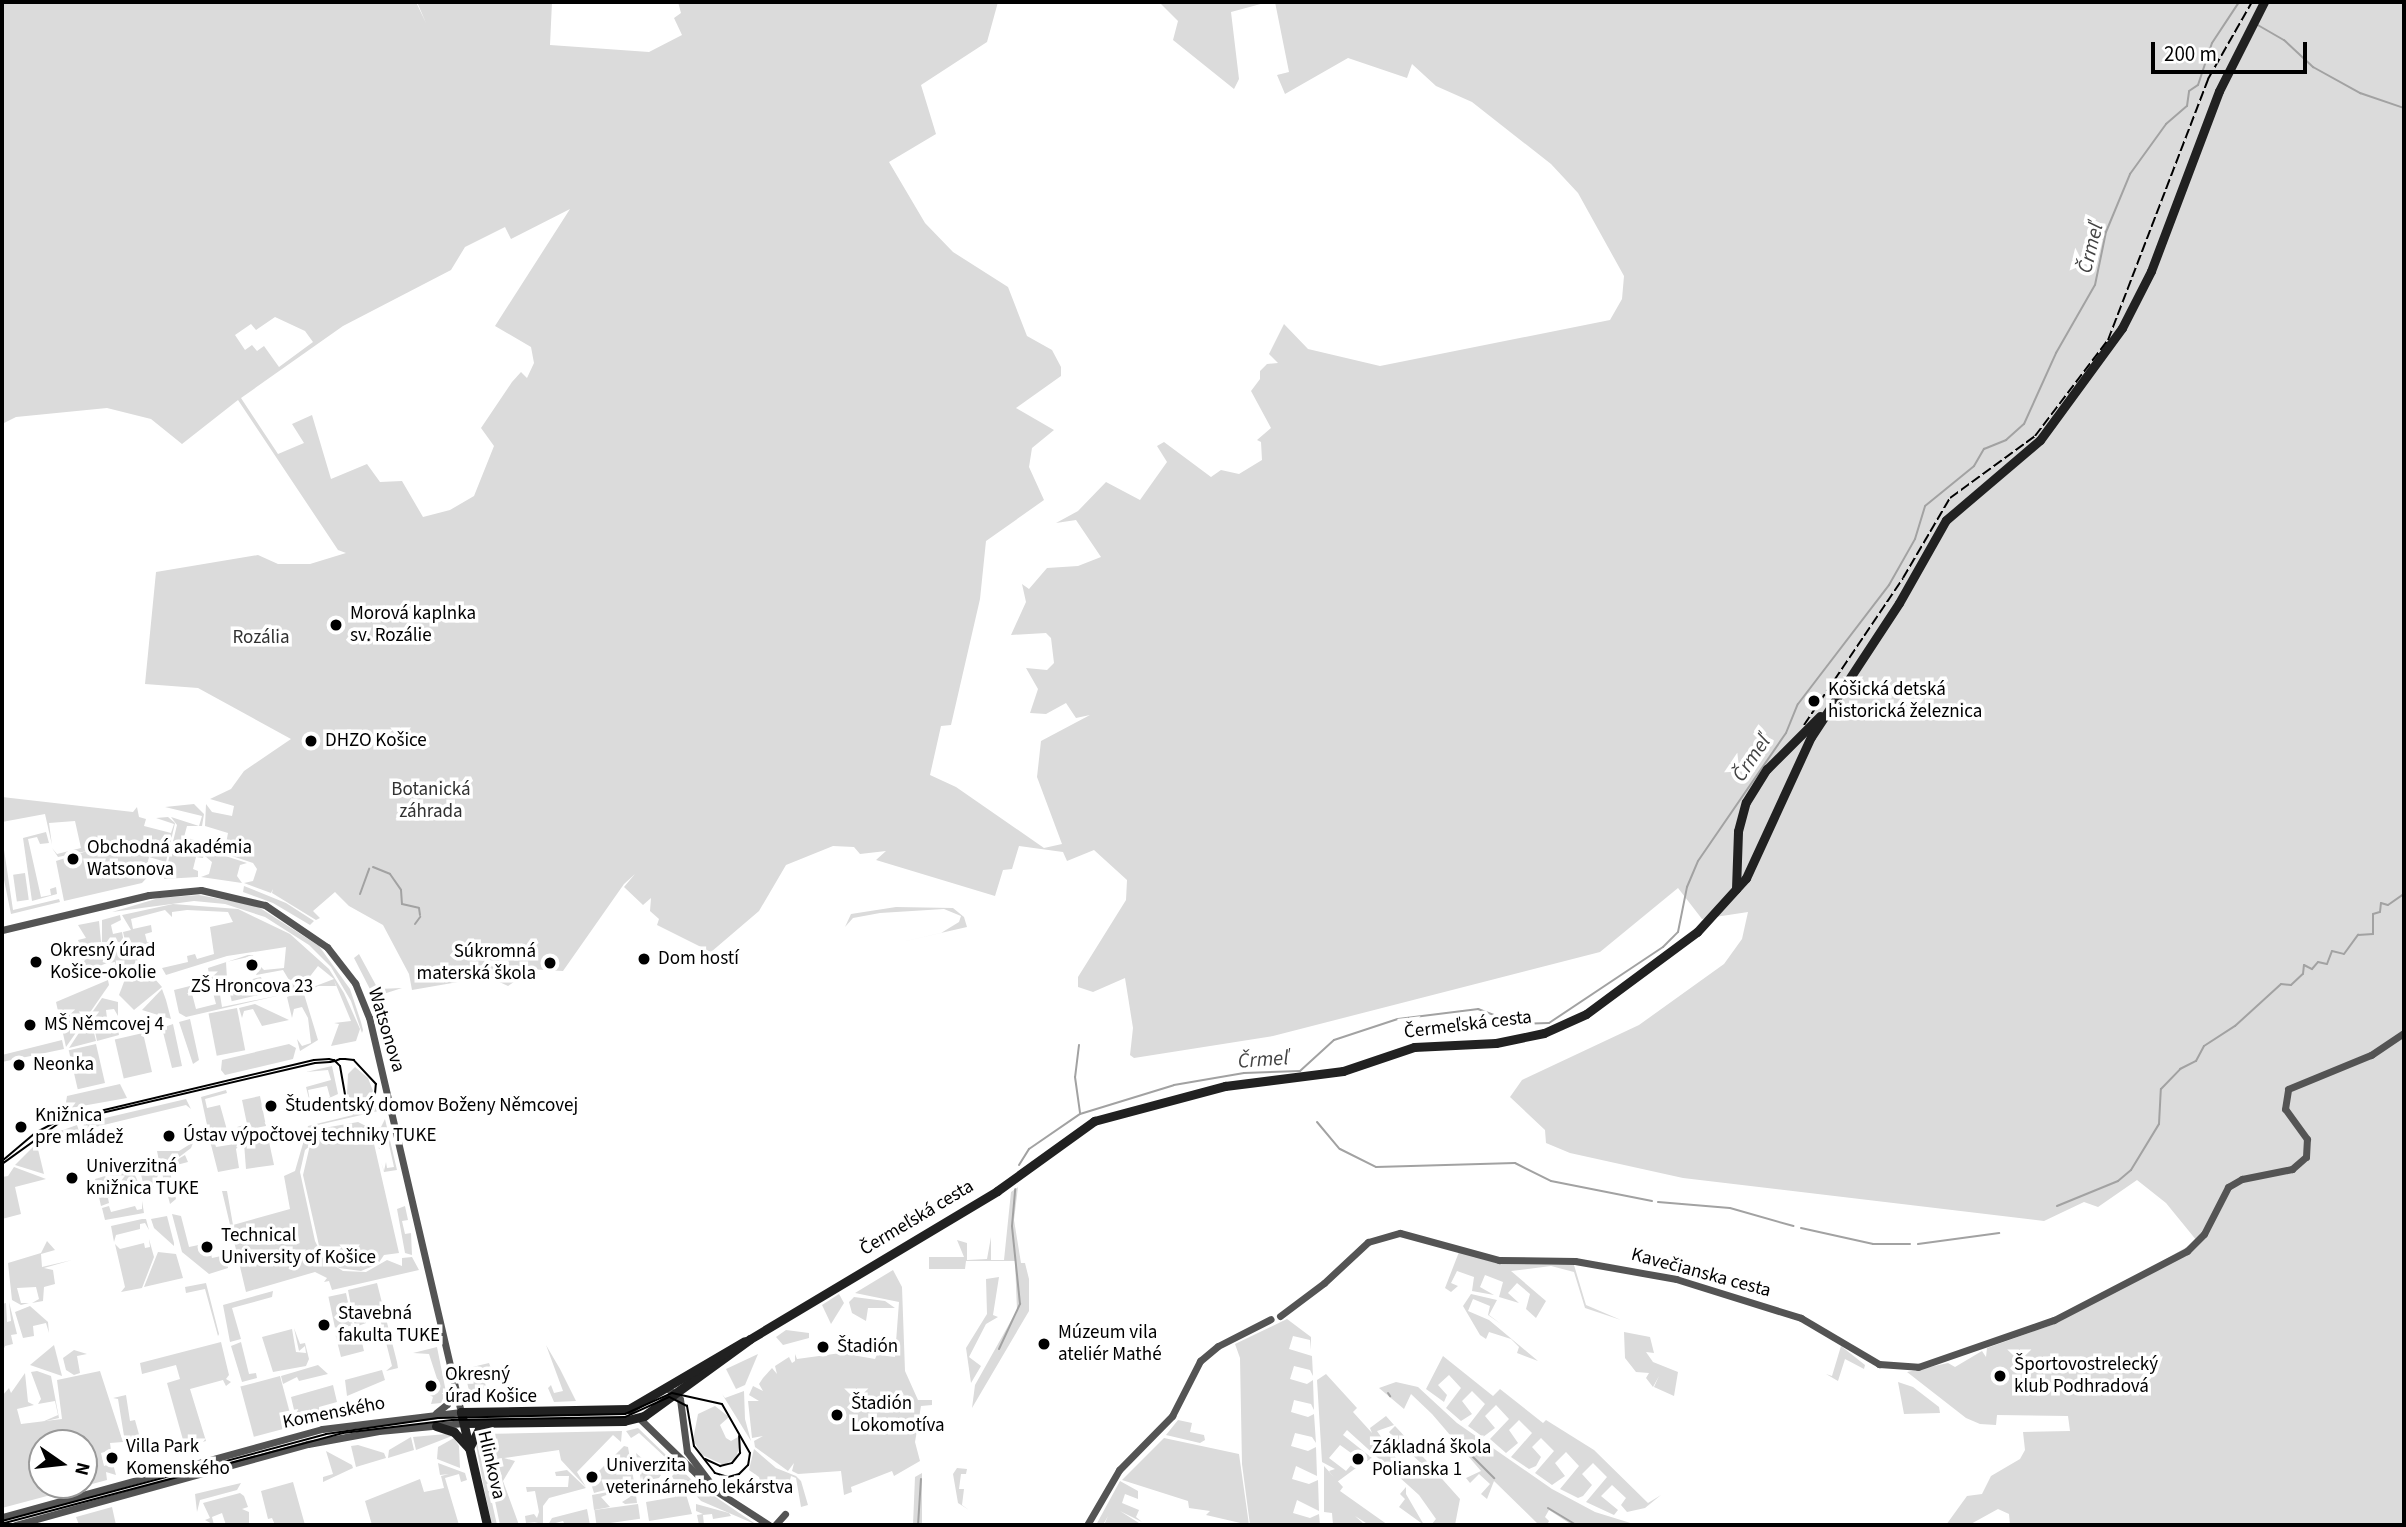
<!DOCTYPE html>
<html>
<head>
<meta charset="utf-8">
<style>
	body { margin:0 }
	#map { position:relative; width:2406px; height:1527px; overflow:hidden; background:#fff; font-family:"Source Sans 3",sans-serif }
	div>[style] { position:absolute }
	.green>* { inset:0; background:#dbdbdb; transform-origin:0 0 }
	.stream>* { height:2px; margin:-1px; padding:0 1px; transform-origin:1px; border-radius:1px; background:#a2a2a2 }
	.tertiary>* { height:7px; margin:-3.5px; padding:0 3.5px; transform-origin:3.5px; border-radius:3.5px; background:#545454 }
	.secondary>* { height:9px; margin:-4.5px; padding:0 4.5px; transform-origin:4.5px; border-radius:4.5px; background:#212121 }
	.tram>* { height:2px; margin:-1px; padding:0 1px; transform-origin:1px; border-radius:1px; background:#000 }
	.rail>* { height:2px; margin-top:-1px; transform-origin:0; background:repeating-linear-gradient(90deg,#000 0 10px,transparent 0 13.5px) }
	.dots>* { width:19px; height:19px; translate:-50% -50%; box-sizing:border-box; border:4px solid #fff; border-radius:50% }
	span { translate:-50% -50%; white-space:nowrap; text-align:center; line-height:1.15; -webkit-text-stroke:7px #fff; paint-order:stroke }
	.poi-label { font-size:19px; color:#000 }
	.left { translate:0 -50%; text-align:left }
	.right { translate:-100% -50%; text-align:right }
	.park-label { font-size:19px; color:#323232 }
	.street-label { font-size:19px; color:#000 }
	.water-label { font-size:21px; color:#434343; font-style:italic }
	.frame { position:absolute; inset:0; border:4px solid #000; pointer-events:none }
	.north { position:absolute; left:28px; top:1429px; width:70px; height:70px; box-sizing:border-box; background:#fff; border:2px solid #999; border-radius:50%; rotate:104deg; font-size:19px; font-weight:700; line-height:28px; text-align:center; color:#000 }
	.north::after { content:''; display:block; margin:auto; width:24px; height:32px; background:#000; clip-path:polygon(50% 0,100% 100%,50% 72%,0 100%) }
	.scale { position:absolute; left:2151px; top:42px; width:156px; height:32px; box-sizing:border-box; border:4px solid #000; border-top:0; padding-left:9px; font-size:21px; line-height:24px; white-space:nowrap; color:#000; -webkit-text-stroke:5px #fff; paint-order:stroke }
</style>
</head>
<body>
<div id="map">
	<div class="green">
		<i style="clip-path:polygon(evenodd,2px 2px,416px 2px,426px 23px,417px 2px,552px 2px,550px 45px,649px 52px,682px 35px,674px 18px,681px 13px,678px 2px,998px 2px,987px 42px,921px 85px,936px 134px,889px 162px,925px 223px,953px 252px,1008px 287px,1027px 336px,1052px 350px,1061px 367px,1061px 376px,1016px 408px,1054px 430px,1032px 448px,1029px 467px,1044px 500px,986px 541px,980px 599px,951px 725px,941px 726px,930px 775px,956px 787px,1044px 848px,1062px 844px,1037px 777px,1041px 741px,1090px 715px,1076px 718px,1066px 703px,1046px 714px,1030px 713px,1038px 689px,1026px 668px,1047px 670px,1054px 663px,1051px 638px,1046px 633px,1011px 635px,1026px 602px,1022px 584px,1029px 589px,1047px 568px,1078px 566px,1101px 557px,1076px 520px,1056px 523px,1078px 511px,1106px 482px,1140px 500px,1167px 462px,1157px 446px,1164px 442px,1211px 477px,1221px 470px,1239px 474px,1262px 460px,1261px 442px,1257px 440px,1271px 428px,1251px 391px,1260px 379px,1260px 371px,1267px 364px,1278px 363px,1269px 354px,1284px 324px,1308px 349px,1380px 366px,1610px 320px,1622px 299px,1624px 276px,1578px 193px,1551px 164px,1472px 102px,1436px 86px,1412px 64px,1407px 78px,1348px 58px,1285px 94px,1277px 75px,1289px 72px,1275px 2px,2404px 2px,2404px 1525px,2010px 1525px,2009px 1514px,1998px 1509px,1969px 1525px,1946px 1525px,1967px 1496px,1982px 1494px,1991px 1476px,2020px 1459px,2025px 1450px,2023px 1432px,2070px 1431px,2068px 1416px,1997px 1415px,1996px 1425px,1980px 1424px,1966px 1418px,1907px 1372px,1948px 1363px,1955px 1367px,1982px 1351px,1986px 1357px,1987px 1348px,2052px 1325px,2197px 1241px,2166px 1203px,2137px 1180px,2098px 1207px,2084px 1202px,2044px 1221px,1683px 1178px,1570px 1153px,1546px 1143px,1545px 1130px,1510px 1097px,1522px 1080px,1639px 1025px,1724px 964px,1742px 939px,1748px 912px,1702px 919px,1678px 888px,1600px 952px,1273px 1036px,1134px 1058px,1130px 1055px,1133px 1028px,1125px 978px,1093px 992px,1078px 987px,1078px 977px,1126px 900px,1127px 880px,1094px 850px,1067px 861px,1063px 852px,1019px 846px,1012px 869px,1003px 870px,995px 896px,876px 860px,886px 851px,860px 854px,854px 847px,833px 846px,786px 865px,759px 911px,711px 952px,657px 925px,659px 919px,650px 911px,651px 898px,643px 905px,624px 887px,635px 874px,624px 884px,563px 971px,529px 969px,524px 973px,531px 974px,526px 982px,524px 975px,508px 986px,491px 978px,486px 982px,485px 973px,467px 975px,467px 968px,457px 968px,458px 982px,412px 990px,409px 974px,383px 925px,349px 906px,335px 892px,313px 911px,320px 918px,316px 920px,272px 893px,273px 889px,271px 893px,244px 883px,253px 881px,257px 869px,253px 863px,223px 853px,224px 849px,222px 853px,206px 848px,203px 858px,196px 857px,193px 869px,198px 871px,198px 877px,164px 879px,177px 825px,171px 817px,199px 826px,202px 816px,165px 807px,194px 804px,204px 814px,202px 826px,187px 826px,184px 837px,225px 849px,228px 833px,205px 826px,206px 804px,212px 812px,232px 816px,234px 806px,210px 799px,231px 789px,244px 771px,291px 739px,198px 688px,145px 684px,156px 572px,258px 555px,278px 564px,310px 564px,346px 553px,338px 550px,238px 400px,182px 444px,151px 419px,107px 408px,16px 417px,2px 424px,2px 2px,570px 209px,495px 326px,531px 347px,534px 363px,527px 378px,521px 372px,512px 382px,481px 428px,494px 446px,474px 496px,450px 510px,423px 517px,402px 481px,380px 482px,367px 464px,331px 479px,312px 415px,292px 424px,304px 443px,278px 454px,241px 398px,343px 326px,451px 270px,465px 247px,505px 227px,511px 239px,570px 209px,2px 2px,275px 317px,305px 331px,313px 342px,279px 367px,264px 346px,257px 351px,252px 345px,245px 350px,235px 335px,251px 324px,256px 330px,275px 317px)"></i>
		<i style="clip-path:polygon(1159px 2px,1268px 2px,1231px 12px,1239px 79px,1234px 89px,1173px 40px,1178px 21px)"></i>
		<i style="clip-path:polygon(2px 797px,133px 812px,137px 807px,139px 817px,146px 819px,144px 826px,171px 833px,174px 824px,156px 818px,168px 817px,175px 823px,166px 862px,149px 857px,146px 869px,152px 872px,142px 883px,64px 901px,56px 861px,87px 851px,58px 857px,52px 848px,57px 854px,81px 848px,75px 821px,49px 823px,52px 845px,45px 814px,2px 822px)"></i>
		<i style="clip-path:polygon(46px 832px,49px 843px,40px 844px,37px 837px,28px 839px,41px 897px,51px 895px,50px 889px,56px 887px,57px 894px,32px 901px,23px 838px)"></i>
		<i style="clip-path:polygon(2px 836px,13px 910px,59px 899px,60px 902px,11px 914px,2px 870px)"></i>
		<i style="clip-path:polygon(207px 850px,247px 863px,240px 865px,237px 876px,242px 883px,201px 877px,209px 874px,212px 862px,205px 856px)"></i>
		<i style="left:25px;top:873px;width:27px;height:12px;rotate:82deg"></i>
		<i style="clip-path:polygon(244px 886px,286px 903px,314px 921px,310px 925px,273px 903px,243px 892px)"></i>
		<i style="clip-path:polygon(199px 895px,257px 906px,319px 946px,350px 989px,361px 1022px,363px 1030px,362px 1033px,351px 1001px,331px 967px,309px 945px,265px 917px,225px 904px,194px 901px,112px 912px,159px 898px)"></i>
		<i style="clip-path:polygon(173px 904px,238px 909px,290px 934px,329px 969px,344px 993px,360px 1029px,356px 1041px,331px 1046px,339px 1024px,334px 1023px,351px 1021px,334px 980px,336px 986px,318px 986px,304px 994px,318px 1040px,300px 1051px,297px 1039px,302px 1046px,311px 1043px,308px 1018px,302px 1007px,294px 1009px,292px 1018px,287px 997px,334px 979px,318px 966px,308px 979px,315px 984px,287px 994px,289px 980px,283px 970px,256px 975px,260px 966px,264px 970px,284px 968px,286px 947px,227px 956px,166px 975px,162px 968px,188px 962px,187px 956px,195px 954px,197px 959px,214px 954px,210px 927px,233px 922px,228px 912px,187px 910px,172px 912px,172px 917px,165px 910px,131px 919px,133px 929px,151px 925px,152px 932px,145px 934px,147px 942px,155px 944px,143px 953px,126px 945px,123px 932px,131px 930px,122px 915px)"></i>
		<i style="clip-path:polygon(896px 907px,953px 908px,964px 917px,967px 927px,875px 948px,941px 933px,959px 922px,961px 916px,944px 909px,880px 913px,853px 918px,845px 927px,851px 914px)"></i>
		<i style="clip-path:polygon(120px 915px,121px 920px,111px 925px,113px 934px,122px 932px,124px 943px,102px 942px,102px 920px)"></i>
		<i style="clip-path:polygon(99px 921px,101px 942px,80px 945px,78px 940px,86px 938px,78px 925px)"></i>
		<i style="clip-path:polygon(107px 950px,121px 952px,138px 960px,125px 973px,110px 976px,117px 971px,115px 962px,109px 963px)"></i>
		<i style="clip-path:polygon(104px 951px,107px 963px,97px 967px,99px 975px,108px 977px,92px 978px,80px 957px)"></i>
		<i style="clip-path:polygon(359px 954px,378px 989px,402px 988px,374px 997px,354px 958px)"></i>
		<i style="clip-path:polygon(248px 955px,253px 955px,255px 973px,248px 957px,226px 962px,227px 979px,210px 983px,208px 968px)"></i>
		<i style="clip-path:polygon(139px 961px,162px 987px,134px 1010px,119px 995px,127px 974px)"></i>
		<i style="left:261px;top:977px;width:17px;height:34px;rotate:77deg"></i>
		<i style="clip-path:polygon(108px 980px,109px 985px,66px 1047px,56px 1002px)"></i>
		<i style="clip-path:polygon(190px 986px,196px 1009px,216px 1004px,212px 989px,219px 988px,222px 1007px,281px 995px,186px 1017px,179px 1013px,174px 990px)"></i>
		<i style="clip-path:polygon(162px 989px,166px 1000px,171px 1019px,142px 1010px)"></i>
		<i style="clip-path:polygon(102px 998px,118px 1002px,118px 1016px,114px 1009px,106px 1010px,107px 1018px,93px 1020px,91px 1014px)"></i>
		<i style="clip-path:polygon(255px 1004px,257px 1005px,289px 1020px,262px 1026px,253px 1009px,244px 1011px,242px 1018px,239px 1008px)"></i>
		<i style="left:237px;top:1008px;width:43px;height:29px;rotate:79deg"></i>
		<i style="clip-path:polygon(90px 1016px,96px 1041px,69px 1048px)"></i>
		<i style="clip-path:polygon(116px 1017px,119px 1035px,97px 1041px,93px 1022px,107px 1019px,108px 1025px,116px 1024px)"></i>
		<i style="clip-path:polygon(190px 1019px,199px 1060px,193px 1064px,179px 1022px)"></i>
		<i style="clip-path:polygon(173px 1024px,182px 1066px,172px 1068px,162px 1028px)"></i>
		<i style="left:143px;top:1033px;width:40px;height:29px;rotate:77deg"></i>
		<i style="clip-path:polygon(62px 1040px,64px 1049px,2px 1062px,2px 1055px)"></i>
		<i style="left:96px;top:1044px;width:40px;height:28px;rotate:77deg"></i>
		<i style="clip-path:polygon(289px 1044px,296px 1048px,293px 1059px,225px 1075px,221px 1070px,222px 1060px)"></i>
		<i style="clip-path:polygon(332px 1066px,338px 1094px,325px 1100px,330px 1097px,327px 1086px,308px 1090px,310px 1101px,321px 1100px,310px 1103px,306px 1087px,331px 1080px,328px 1070px,306px 1072px)"></i>
		<i style="clip-path:polygon(355px 1067px,368px 1078px,373px 1091px,364px 1104px,353px 1102px,347px 1094px,348px 1074px)"></i>
		<i style="clip-path:polygon(120px 1084px,127px 1098px,65px 1109px,67px 1096px)"></i>
		<i style="clip-path:polygon(226px 1090px,227px 1093px,205px 1099px,207px 1108px,220px 1105px,227px 1130px,209px 1134px,201px 1097px)"></i>
		<i style="clip-path:polygon(260px 1096px,266px 1126px,238px 1131px,237px 1127px,247px 1124px,242px 1100px)"></i>
		<i style="clip-path:polygon(186px 1099px,191px 1109px,186px 1105px,83px 1130px,84px 1123px)"></i>
		<i style="clip-path:polygon(379px 1100px,383px 1110px,318px 1125px,318px 1129px,358px 1122px,372px 1129px,381px 1127px,385px 1119px,397px 1170px,384px 1172px,381px 1162px,384px 1171px,386px 1162px,387px 1168px,394px 1167px,388px 1140px,379px 1149px,374px 1132px,328px 1130px,305px 1150px,300px 1172px,315px 1241px,324px 1259px,343px 1271px,366px 1272px,387px 1260px,402px 1266px,402px 1258px,412px 1257px,419px 1270px,332px 1290px,329px 1281px,324px 1282px,327px 1278px,315px 1272px,246px 1292px,222px 1191px,227px 1191px,233px 1225px,290px 1209px,284px 1176px,295px 1171px,308px 1126px,353px 1115px,346px 1106px,365px 1113px)"></i>
		<i style="clip-path:polygon(77px 1125px,81px 1137px,40px 1146px,39px 1141px,46px 1136px)"></i>
		<i style="clip-path:polygon(334px 1131px,372px 1135px,399px 1253px,384px 1255px,378px 1264px,361px 1271px,339px 1268px,320px 1250px,303px 1175px,310px 1145px)"></i>
		<i style="clip-path:polygon(197px 1133px,191px 1148px,161px 1171px,157px 1151px,179px 1151px,192px 1143px,190px 1134px)"></i>
		<i style="clip-path:polygon(213px 1136px,216px 1147px,241px 1143px,236px 1149px,239px 1168px,218px 1172px,209px 1137px)"></i>
		<i style="clip-path:polygon(268px 1137px,274px 1165px,246px 1169px,244px 1143px)"></i>
		<i style="clip-path:polygon(36px 1144px,37px 1145px,44px 1174px,15px 1165px)"></i>
		<i style="clip-path:polygon(185px 1155px,188px 1162px,169px 1167px,176px 1199px,170px 1204px,162px 1173px,168px 1165px)"></i>
		<i style="clip-path:polygon(154px 1160px,158px 1175px,151px 1193px,144px 1187px,139px 1166px)"></i>
		<i style="clip-path:polygon(14px 1167px,46px 1179px,15px 1187px,21px 1214px,2px 1219px,2px 1177px,8px 1176px)"></i>
		<i style="clip-path:polygon(132px 1168px,138px 1182px,129px 1179px,130px 1185px,138px 1183px,140px 1192px,136px 1185px,130px 1187px,131px 1192px,108px 1198px,109px 1203px,101px 1206px,95px 1179px)"></i>
		<i style="clip-path:polygon(1018px 1187px,1014px 1220px,1021px 1263px,1025px 1263px,1029px 1279px,1029px 1311px,972px 1408px,975px 1385px,1017px 1310px,1015px 1261px,966px 1261px,965px 1269px,918px 1269px,929px 1269px,929px 1257px,964px 1257px,957px 1240px,967px 1243px,967px 1260px,987px 1259px,991px 1237px,991px 1260px,1004px 1260px,1011px 1192px)"></i>
		<i style="clip-path:polygon(142px 1201px,144px 1213px,105px 1220px,102px 1208px,109px 1206px,111px 1212px,135px 1206px,137px 1210px,142px 1209px)"></i>
		<i style="clip-path:polygon(405px 1206px,408px 1220px,402px 1221px,405px 1234px,411px 1233px,412px 1255px,405px 1253px,397px 1209px)"></i>
		<i style="clip-path:polygon(172px 1214px,181px 1216px,189px 1247px,208px 1243px,212px 1258px,226px 1255px,228px 1268px,209px 1274px,182px 1252px)"></i>
		<i style="clip-path:polygon(167px 1216px,174px 1243px,174px 1246px,154px 1228px,151px 1219px)"></i>
		<i style="clip-path:polygon(142px 1219px,146px 1219px,149px 1230px,145px 1223px,140px 1224px,140px 1229px,116px 1235px,114px 1242px,111px 1226px)"></i>
		<i style="clip-path:polygon(149px 1239px,154px 1257px,142px 1288px,121px 1292px,125px 1287px,115px 1244px,120px 1249px,144px 1243px,145px 1248px,150px 1247px)"></i>
		<i style="clip-path:polygon(47px 1241px,55px 1250px,41px 1254px,42px 1267px,72px 1260px,44px 1268px,53px 1270px,55px 1284px,44px 1287px,43px 1301px,32px 1303px,39px 1299px,36px 1287px,17px 1288px,21px 1303px,29px 1303px,21px 1305px,12px 1300px,8px 1263px,41px 1253px)"></i>
		<i style="clip-path:polygon(158px 1252px,176px 1254px,183px 1278px,144px 1287px)"></i>
		<i style="clip-path:polygon(1459px 1252px,1500px 1264px,1574px 1265px,1586px 1305px,1621px 1320px,1585px 1308px,1574px 1272px,1551px 1266px,1511px 1271px,1546px 1301px,1536px 1318px,1526px 1309px,1530px 1294px,1517px 1283px,1508px 1293px,1519px 1303px,1499px 1297px,1503px 1282px,1485px 1275px,1480px 1287px,1494px 1295px,1472px 1291px,1474px 1277px,1457px 1271px,1451px 1283px,1458px 1286px,1451px 1292px,1445px 1288px)"></i>
		<i style="clip-path:polygon(893px 1270px,902px 1287px,905px 1371px,918px 1400px,932px 1400px,932px 1405px,921px 1406px,915px 1442px,920px 1461px,894px 1476px,892px 1471px,851px 1487px,852px 1492px,844px 1495px,841px 1471px,798px 1474px,792px 1471px,794px 1463px,788px 1471px,755px 1447px,754px 1441px,763px 1436px,752px 1438px,748px 1401px,759px 1401px,749px 1395px,753px 1386px,763px 1391px,759px 1384px,763px 1378px,772px 1368px,777px 1374px,775px 1366px,789px 1357px,792px 1363px,795px 1361px,795px 1354px,797px 1359px,841px 1353px,875px 1359px,880px 1348px,879px 1355px,895px 1357px,896px 1346px,900px 1345px,896px 1342px,899px 1302px,855px 1293px)"></i>
		<i style="clip-path:polygon(999px 1277px,993px 1315px,998px 1317px,986px 1324px,969px 1357px,981px 1366px,971px 1383px,966px 1348px,987px 1314px,986px 1279px)"></i>
		<i style="clip-path:polygon(206px 1283px,219px 1334px,218px 1336px,205px 1289px,186px 1293px,185px 1287px)"></i>
		<i style="clip-path:polygon(377px 1283px,397px 1362px,398px 1368px,386px 1371px,392px 1366px,379px 1315px,366px 1318px,366px 1323px,358px 1326px,364px 1351px,341px 1357px,335px 1333px,355px 1327px,348px 1290px)"></i>
		<i style="clip-path:polygon(273px 1291px,272px 1297px,232px 1308px,241px 1339px,230px 1342px,223px 1305px)"></i>
		<i style="left:346px;top:1293px;width:33px;height:18px;rotate:78deg"></i>
		<i style="clip-path:polygon(839px 1294px,844px 1303px,831px 1324px,822px 1305px)"></i>
		<i style="clip-path:polygon(1471px 1294px,1497px 1300px,1489px 1315px,1501px 1324px,1488px 1315px,1490px 1306px,1473px 1299px,1468px 1311px,1489px 1320px,1538px 1361px,1517px 1353px,1519px 1347px,1511px 1339px,1489px 1332px,1486px 1339px,1480px 1335px,1463px 1306px)"></i>
		<i style="clip-path:polygon(854px 1297px,885px 1301px,895px 1308px,868px 1308px,866px 1321px,852px 1313px,849px 1302px)"></i>
		<i style="clip-path:polygon(9px 1302px,17px 1334px,11px 1335px,13px 1344px,5px 1346px,2px 1353px,2px 1304px,6px 1303px,7px 1322px,11px 1321px)"></i>
		<i style="clip-path:polygon(30px 1306px,48px 1322px,49px 1333px,46px 1323px,33px 1326px,34px 1336px,23px 1338px,15px 1312px)"></i>
		<i style="clip-path:polygon(1287px 1319px,1311px 1337px,1311px 1350px,1310px 1340px,1293px 1336px,1289px 1349px,1312px 1356px,1313px 1376px,1310px 1370px,1294px 1366px,1290px 1379px,1307px 1384px,1313px 1380px,1314px 1410px,1311px 1404px,1294px 1400px,1291px 1412px,1308px 1417px,1314px 1414px,1316px 1443px,1312px 1437px,1295px 1433px,1291px 1446px,1308px 1451px,1316px 1447px,1317px 1476px,1296px 1466px,1292px 1479px,1309px 1484px,1318px 1480px,1319px 1511px,1297px 1500px,1293px 1513px,1310px 1518px,1319px 1514px,1320px 1525px,1250px 1525px,1242px 1464px,1240px 1358px,1235px 1344px)"></i>
		<i style="clip-path:polygon(294px 1328px,300px 1344px,305px 1343px,309px 1359px,306px 1366px,273px 1372px,262px 1337px,292px 1329px,296px 1352px,306px 1353px,305px 1346px,299px 1351px)"></i>
		<i style="clip-path:polygon(786px 1330px,809px 1333px,809px 1338px,783px 1345px,776px 1337px)"></i>
		<i style="clip-path:polygon(1624px 1332px,1650px 1337px,1654px 1353px,1646px 1352px,1653px 1362px,1678px 1372px,1674px 1396px,1654px 1387px,1659px 1376px,1653px 1387px,1646px 1378px,1649px 1373px,1636px 1372px,1625px 1358px)"></i>
		<i style="clip-path:polygon(221px 1342px,229px 1375px,226px 1379px,231px 1382px,226px 1386px,223px 1380px,190px 1389px,206px 1441px,185px 1447px,167px 1383px,180px 1379px,176px 1365px,142px 1374px,140px 1363px)"></i>
		<i style="clip-path:polygon(241px 1342px,249px 1374px,256px 1373px,257px 1378px,242px 1382px,231px 1346px)"></i>
		<i style="clip-path:polygon(54px 1345px,62px 1376px,30px 1365px)"></i>
		<i style="clip-path:polygon(546px 1345px,560px 1369px,576px 1401px,554px 1402px,548px 1388px,551px 1385px,554px 1393px,563px 1391px)"></i>
		<i style="clip-path:polygon(1841px 1346px,1865px 1365px,1864px 1369px,1845px 1359px,1838px 1381px,1826px 1374px,1832px 1376px)"></i>
		<i style="clip-path:polygon(437px 1347px,446px 1392px,441px 1403px,431px 1404px,433px 1397px,428px 1394px,440px 1388px,429px 1354px,413px 1353px)"></i>
		<i style="clip-path:polygon(74px 1350px,87px 1354px,77px 1356px,80px 1373px,74px 1375px,66px 1370px,63px 1358px)"></i>
		<i style="clip-path:polygon(758px 1354px,745px 1385px,736px 1389px,726px 1369px)"></i>
		<i style="clip-path:polygon(1443px 1356px,1493px 1396px,1500px 1389px,1543px 1423px,1546px 1420px,1594px 1450px,1648px 1503px,1661px 1495px,1645px 1508px,1627px 1512px,1621px 1505px,1626px 1498px,1612px 1485px,1601px 1496px,1618px 1510px,1614px 1515px,1586px 1502px,1607px 1477px,1593px 1463px,1582px 1474px,1592px 1485px,1583px 1496px,1578px 1498px,1560px 1489px,1579px 1466px,1566px 1452px,1555px 1463px,1565px 1476px,1552px 1485px,1535px 1473px,1554px 1451px,1541px 1438px,1532px 1447px,1541px 1457px,1536px 1466px,1529px 1469px,1511px 1457px,1532px 1433px,1519px 1420px,1509px 1430px,1518px 1443px,1506px 1453px,1490px 1439px,1509px 1419px,1496px 1405px,1485px 1416px,1495px 1428px,1483px 1437px,1468px 1426px,1485px 1404px,1472px 1391px,1462px 1401px,1472px 1414px,1461px 1421px,1446px 1408px,1461px 1388px,1449px 1375px,1438px 1385px,1447px 1395px,1444px 1402px,1426px 1389px)"></i>
		<i style="clip-path:polygon(489px 1363px,494px 1376px,484px 1378px,486px 1387px,470px 1395px,464px 1369px)"></i>
		<i style="clip-path:polygon(318px 1365px,328px 1374px,299px 1381px,297px 1377px,283px 1384px,281px 1376px)"></i>
		<i style="clip-path:polygon(382px 1370px,385px 1380px,347px 1396px,345px 1380px)"></i>
		<i style="clip-path:polygon(37px 1371px,51px 1376px,59px 1418px,42px 1422px,58px 1415px,55px 1401px,38px 1404px,41px 1399px,31px 1372px)"></i>
		<i style="clip-path:polygon(evenodd,100px 1371px,123px 1442px,110px 1443px,111px 1450px,101px 1453px,104px 1466px,119px 1461px,113px 1464px,116px 1475px,106px 1472px,107px 1480px,2px 1508px,2px 1396px,9px 1388px,11px 1393px,25px 1373px,28px 1402px,34px 1405px,17px 1409px,21px 1424px,62px 1419px,57px 1380px,100px 1371px,42px 1443px,84px 1443px,84px 1485px,42px 1485px,42px 1443px)"></i>
		<i style="clip-path:polygon(1326px 1374px,1357px 1408px,1353px 1412px,1372px 1433px,1370px 1428px,1386px 1416px,1394px 1425px,1377px 1431px,1405px 1471px,1414px 1466px,1435px 1471px,1460px 1499px,1455px 1525px,1431px 1525px,1436px 1519px,1419px 1495px,1347px 1430px,1343px 1435px,1372px 1458px,1358px 1467px,1352px 1462px,1358px 1458px,1340px 1445px,1329px 1458px,1346px 1471px,1352px 1464px,1356px 1468px,1337px 1482px,1329px 1471px,1335px 1469px,1322px 1462px,1317px 1380px)"></i>
		<i style="left:280px;top:1376px;width:52px;height:41px;rotate:75deg"></i>
		<i style="clip-path:polygon(1396px 1382px,1418px 1387px,1457px 1423px,1552px 1489px,1595px 1512px,1637px 1525px,1572px 1525px,1549px 1510px,1545px 1517px,1549px 1521px,1547px 1525px,1539px 1525px,1494px 1481px,1487px 1499px,1481px 1494px,1490px 1484px,1479px 1474px,1470px 1483px,1466px 1478px,1481px 1471px,1432px 1414px,1411px 1394px,1404px 1409px,1379px 1388px)"></i>
		<i style="clip-path:polygon(1898px 1382px,1913px 1387px,1939px 1407px,1940px 1413px,1904px 1414px)"></i>
		<i style="clip-path:polygon(333px 1385px,337px 1402px,319px 1407px,319px 1411px,295px 1414px,291px 1397px)"></i>
		<i style="clip-path:polygon(744px 1391px,745px 1419px,751px 1441px,722px 1394px,725px 1398px)"></i>
		<i style="clip-path:polygon(126px 1395px,130px 1421px,135px 1420px,140px 1438px,125px 1442px,118px 1399px,113px 1398px)"></i>
		<i style="clip-path:polygon(715px 1406px,729px 1417px,720px 1425px,726px 1438px,731px 1441px,738px 1437px,740px 1444px,736px 1458px,724px 1465px,702px 1455px,693px 1440px,698px 1414px)"></i>
		<i style="clip-path:polygon(1178px 1420px,1192px 1423px,1190px 1432px,1204px 1435px,1205px 1440px,1200px 1443px,1166px 1435px)"></i>
		<i style="clip-path:polygon(1395px 1426px,1409px 1441px,1431px 1466px,1423px 1465px,1393px 1437px,1389px 1432px)"></i>
		<i style="clip-path:polygon(638px 1428px,695px 1483px,757px 1525px,701px 1501px,684px 1482px,670px 1478px,677px 1471px,666px 1458px,639px 1433px,631px 1438px,626px 1431px)"></i>
		<i style="clip-path:polygon(622px 1431px,621px 1442px,613px 1435px,577px 1472px,586px 1487px,561px 1460px,559px 1450px,504px 1458px,515px 1461px,503px 1481px,519px 1525px,500px 1525px,481px 1434px)"></i>
		<i style="clip-path:polygon(446px 1434px,452px 1436px,416px 1450px,413px 1437px)"></i>
		<i style="clip-path:polygon(478px 1434px,478px 1440px,497px 1525px,492px 1525px,485px 1493px,476px 1445px)"></i>
		<i style="clip-path:polygon(411px 1437px,414px 1450px,388px 1458px,389px 1450px)"></i>
		<i style="clip-path:polygon(454px 1438px,459px 1446px,460px 1468px,437px 1459px,438px 1447px)"></i>
		<i style="clip-path:polygon(1164px 1438px,1239px 1454px,1249px 1525px,1206px 1515px,1210px 1511px,1189px 1508px,1188px 1501px,1122px 1480px)"></i>
		<i style="clip-path:polygon(358px 1445px,384px 1453px,386px 1458px,356px 1467px,351px 1446px)"></i>
		<i style="clip-path:polygon(624px 1446px,628px 1447px,634px 1482px,594px 1493px,590px 1480px)"></i>
		<i style="clip-path:polygon(754px 1449px,776px 1468px,796px 1476px,801px 1481px,808px 1505px,801px 1507px,796px 1478px,791px 1476px,790px 1480px,762px 1487px,759px 1477px,749px 1470px)"></i>
		<i style="clip-path:polygon(326px 1451px,352px 1465px,353px 1468px,323px 1482px,323px 1477px,333px 1474px)"></i>
		<i style="clip-path:polygon(636px 1453px,661px 1475px,659px 1478px,643px 1481px,642px 1475px,641px 1480px)"></i>
		<i style="clip-path:polygon(438px 1463px,465px 1473px,467px 1480px,461px 1482px,459px 1474px,445px 1478px,459px 1525px,372px 1525px,365px 1501px,420px 1479px,424px 1492px,444px 1488px,441px 1476px,449px 1474px,440px 1475px)"></i>
		<i style="clip-path:polygon(1324px 1466px,1343px 1487px,1340px 1491px,1388px 1525px,1369px 1525px,1355px 1516px,1365px 1525px,1333px 1525px,1332px 1513px,1324px 1512px)"></i>
		<i style="clip-path:polygon(957px 1468px,967px 1469px,966px 1474px,961px 1474px,959px 1489px,964px 1489px,962px 1505px,969px 1510px,958px 1503px,953px 1474px)"></i>
		<i style="clip-path:polygon(567px 1470px,586px 1488px,549px 1498px,543px 1506px,543px 1525px,528px 1525px,538px 1522px,526px 1523px,525px 1516px,534px 1514px,537px 1518px,539px 1512px,535px 1491px,527px 1492px,526px 1487px,568px 1487px,569px 1476px,556px 1476px,555px 1472px)"></i>
		<i style="clip-path:polygon(922px 1473px,922px 1525px,913px 1525px,915px 1477px)"></i>
		<i style="clip-path:polygon(1120px 1481px,1138px 1491px,1138px 1499px,1125px 1494px,1122px 1503px,1139px 1510px,1136px 1517px,1142px 1522px,1120px 1511px,1142px 1525px,1104px 1525px,1108px 1516px,1103px 1525px,1096px 1525px)"></i>
		<i style="clip-path:polygon(293px 1482px,305px 1525px,275px 1525px,272px 1518px,268px 1519px,261px 1491px)"></i>
		<i style="clip-path:polygon(673px 1482px,685px 1491px,692px 1514px,649px 1521px,646px 1502px,675px 1497px,673px 1484px,644px 1486px)"></i>
		<i style="clip-path:polygon(241px 1483px,237px 1490px,200px 1500px,197px 1512px,195px 1494px)"></i>
		<i style="clip-path:polygon(635px 1487px,637px 1503px,625px 1504px,622px 1502px,630px 1497px,629px 1491px,619px 1490px,601px 1497px,610px 1507px,594px 1510px,592px 1495px)"></i>
		<i style="clip-path:polygon(1406px 1487px,1406px 1494px,1424px 1525px,1399px 1507px,1405px 1499px,1400px 1494px)"></i>
		<i style="clip-path:polygon(240px 1493px,244px 1496px,248px 1507px,242px 1509px,249px 1512px,249px 1523px,226px 1525px,222px 1513px,212px 1517px,214px 1525px,205px 1520px,210px 1518px,203px 1503px)"></i>
		<i style="left:638px;top:1504px;width:15px;height:44px;rotate:82deg"></i>
		<i style="clip-path:polygon(696px 1504px,729px 1513px,731px 1516px,713px 1519px,712px 1514px,703px 1515px,704px 1525px,699px 1525px,697px 1515px,703px 1514px,696px 1511px)"></i>
		<i style="clip-path:polygon(112px 1507px,116px 1525px,79px 1525px,76px 1517px)"></i>
		<i style="clip-path:polygon(587px 1509px,590px 1525px,565px 1525px,563px 1521px,548px 1525px,552px 1518px)"></i>
	</div>
	<div class="stream">
		<i style="left:2256px;top:24px;width:32px;rotate:30deg"></i>
		<i style="left:2284px;top:40px;width:40px;rotate:43deg"></i>
		<i style="left:2313px;top:67px;width:54px;rotate:29deg"></i>
		<i style="left:2360px;top:93px;width:46px;rotate:18.8deg"></i>
		<i style="left:373px;top:867px;width:18px;rotate:22deg"></i>
		<i style="left:390px;top:874px;width:19px;rotate:55deg"></i>
		<i style="left:401px;top:890px;width:14px;rotate:86deg"></i>
		<i style="left:402px;top:904px;width:17px;rotate:13deg"></i>
		<i style="left:419px;top:908px;width:7px;rotate:82deg"></i>
		<i style="left:2404px;top:879px;width:7px;rotate:90deg"></i>
		<i style="left:360px;top:894px;width:27px;rotate:-70deg"></i>
		<i style="left:415px;top:924px;width:9px;rotate:-54deg"></i>
		<i style="left:1079px;top:1045px;width:32px;rotate:97deg"></i>
		<i style="left:1075px;top:1077px;width:36px;rotate:82deg"></i>
		<i style="left:1317px;top:1122px;width:35px;rotate:50deg"></i>
		<i style="left:1340px;top:1149px;width:40px;rotate:26.6deg"></i>
		<i style="left:1376px;top:1167px;width:139px;rotate:-1.6deg"></i>
		<i style="left:1515px;top:1163px;width:40px;rotate:26.6deg"></i>
		<i style="left:1551px;top:1181px;width:103px;rotate:11.2deg"></i>
		<i style="left:1019px;top:1165px;width:19px;rotate:-58deg"></i>
		<i style="left:1029px;top:1149px;width:62px;rotate:-34.5deg"></i>
		<i style="left:1080px;top:1114px;width:98px;rotate:-17.1deg"></i>
		<i style="left:1174px;top:1085px;width:71px;rotate:-9.7deg"></i>
		<i style="left:1244px;top:1073px;width:56px;rotate:-2deg"></i>
		<i style="left:1300px;top:1071px;width:46px;rotate:-42.4deg"></i>
		<i style="left:1334px;top:1040px;width:67px;rotate:-18.2deg"></i>
		<i style="left:1398px;top:1019px;width:81px;rotate:-7.1deg"></i>
		<i style="left:1478px;top:1009px;width:43px;rotate:20.6deg"></i>
		<i style="left:1518px;top:1024px;width:31px;rotate:-2deg"></i>
		<i style="left:1549px;top:1023px;width:137px;rotate:-33.7deg"></i>
		<i style="left:1663px;top:947px;width:21px;rotate:-45deg"></i>
		<i style="left:1678px;top:932px;width:46px;rotate:-78.7deg"></i>
		<i style="left:1687px;top:887px;width:28px;rotate:-67deg"></i>
		<i style="left:1698px;top:861px;width:155px;rotate:-55.5deg"></i>
		<i style="left:1786px;top:733px;width:31px;rotate:-68deg"></i>
		<i style="left:1798px;top:704px;width:150px;rotate:-52.6deg"></i>
		<i style="left:1889px;top:585px;width:53px;rotate:-60.5deg"></i>
		<i style="left:1915px;top:539px;width:34px;rotate:-73deg"></i>
		<i style="left:1925px;top:506px;width:63px;rotate:-39.2deg"></i>
		<i style="left:1974px;top:466px;width:20px;rotate:-60deg"></i>
		<i style="left:1984px;top:449px;width:24px;rotate:-22deg"></i>
		<i style="left:2006px;top:440px;width:24px;rotate:-42deg"></i>
		<i style="left:2024px;top:424px;width:78px;rotate:-65.7deg"></i>
		<i style="left:2056px;top:353px;width:78px;rotate:-60.2deg"></i>
		<i style="left:2095px;top:285px;width:54px;rotate:-78.3deg"></i>
		<i style="left:2106px;top:232px;width:63px;rotate:-67.5deg"></i>
		<i style="left:2130px;top:174px;width:62px;rotate:-54.2deg"></i>
		<i style="left:2166px;top:124px;width:28px;rotate:-41deg"></i>
		<i style="left:2187px;top:106px;width:15px;rotate:-82deg"></i>
		<i style="left:2189px;top:91px;width:11px;rotate:-34deg"></i>
		<i style="left:2198px;top:85px;width:44px;rotate:-71.6deg"></i>
		<i style="left:2212px;top:43px;width:49px;rotate:-56.6deg"></i>
		<i style="left:1658px;top:1202px;width:72px;rotate:4.8deg"></i>
		<i style="left:1730px;top:1208px;width:66px;rotate:15.9deg"></i>
		<i style="left:2057px;top:1206px;width:66px;rotate:-22.3deg"></i>
		<i style="left:2118px;top:1181px;width:17px;rotate:-40deg"></i>
		<i style="left:2131px;top:1170px;width:54px;rotate:-58.7deg"></i>
		<i style="left:2159px;top:1124px;width:35px;rotate:-87deg"></i>
		<i style="left:2161px;top:1089px;width:28px;rotate:-46deg"></i>
		<i style="left:2180px;top:1069px;width:18px;rotate:-27deg"></i>
		<i style="left:2196px;top:1061px;width:17px;rotate:-62deg"></i>
		<i style="left:2204px;top:1046px;width:37px;rotate:-33deg"></i>
		<i style="left:2235px;top:1026px;width:62px;rotate:-42.4deg"></i>
		<i style="left:2281px;top:984px;width:10px;rotate:6deg"></i>
		<i style="left:2291px;top:985px;width:16px;rotate:-43deg"></i>
		<i style="left:2303px;top:974px;width:9px;rotate:-84deg"></i>
		<i style="left:2304px;top:965px;width:9px;rotate:27deg"></i>
		<i style="left:2312px;top:969px;width:9px;rotate:-49deg"></i>
		<i style="left:2318px;top:962px;width:9px;rotate:13deg"></i>
		<i style="left:2327px;top:964px;width:14px;rotate:-69deg"></i>
		<i style="left:2332px;top:951px;width:12px;rotate:14deg"></i>
		<i style="left:2344px;top:954px;width:24px;rotate:-54deg"></i>
		<i style="left:2358px;top:935px;width:15px;rotate:-4deg"></i>
		<i style="left:2373px;top:934px;width:20px;rotate:-90deg"></i>
		<i style="left:2373px;top:914px;width:7px;rotate:-16deg"></i>
		<i style="left:2380px;top:912px;width:9px;rotate:-84deg"></i>
		<i style="left:2381px;top:903px;width:7px;rotate:16deg"></i>
		<i style="left:2388px;top:905px;width:19px;rotate:-35deg"></i>
		<i style="left:1801px;top:1228px;width:74px;rotate:12.5deg"></i>
		<i style="left:1873px;top:1244px;width:37px"></i>
		<i style="left:1918px;top:1244px;width:82px;rotate:-7.7deg"></i>
		<i style="left:999px;top:1349px;width:50px;rotate:-65deg"></i>
		<i style="left:1020px;top:1304px;width:78px;rotate:-95.9deg"></i>
		<i style="left:1012px;top:1226px;width:37px;rotate:-85deg"></i>
		<i style="left:1388px;top:1393px;width:4px;rotate:56deg"></i>
		<i style="left:1454px;top:1438px;width:57px;rotate:45deg"></i>
		<i style="left:1548px;top:1508px;width:33px;rotate:31deg"></i>
		<i style="left:918px;top:1525px;width:46px;rotate:-86.3deg"></i>
	</div>
	<div class="tertiary">
		<i style="left:2px;top:930px;width:151px;rotate:-13.4deg"></i>
		<i style="left:149px;top:895px;width:52px;rotate:-5.5deg"></i>
		<i style="left:201px;top:890px;width:66px;rotate:13.2deg"></i>
		<i style="left:265px;top:905px;width:75px;rotate:34.1deg"></i>
		<i style="left:327px;top:947px;width:46px;rotate:52.1deg"></i>
		<i style="left:355px;top:983px;width:37px;rotate:68deg"></i>
		<i style="left:369px;top:1017px;width:406px;rotate:76.9deg"></i>
		<i style="left:461px;top:1412px;width:140px;rotate:173deg"></i>
		<i style="left:322px;top:1429px;width:332px;rotate:164.6deg"></i>
		<i style="left:1280px;top:1316px;width:55px;rotate:-36.9deg"></i>
		<i style="left:1324px;top:1283px;width:60px;rotate:-43deg"></i>
		<i style="left:1368px;top:1242px;width:33px;rotate:-16deg"></i>
		<i style="left:1400px;top:1233px;width:103px;rotate:15.3deg"></i>
		<i style="left:1499px;top:1260px;width:76px;rotate:0.8deg"></i>
		<i style="left:1575px;top:1261px;width:103px;rotate:10.1deg"></i>
		<i style="left:1676px;top:1279px;width:131px;rotate:17.3deg"></i>
		<i style="left:1801px;top:1318px;width:91px;rotate:30.5deg"></i>
		<i style="left:1879px;top:1364px;width:39px;rotate:4deg"></i>
		<i style="left:1918px;top:1367px;width:144px;rotate:-19.1deg"></i>
		<i style="left:2054px;top:1320px;width:150px;rotate:-27.4deg"></i>
		<i style="left:2187px;top:1251px;width:24px;rotate:-45deg"></i>
		<i style="left:2204px;top:1234px;width:53px;rotate:-62.9deg"></i>
		<i style="left:2228px;top:1187px;width:16px;rotate:-30deg"></i>
		<i style="left:2242px;top:1179px;width:51px;rotate:-11.3deg"></i>
		<i style="left:2292px;top:1169px;width:18px;rotate:-41deg"></i>
		<i style="left:2306px;top:1157px;width:18px;rotate:-87deg"></i>
		<i style="left:2307px;top:1139px;width:37px;rotate:-126deg"></i>
		<i style="left:2285px;top:1109px;width:20px;rotate:-81deg"></i>
		<i style="left:2288px;top:1089px;width:90px;rotate:-22.3deg"></i>
		<i style="left:2371px;top:1055px;width:40px;rotate:-34deg"></i>
		<i style="left:666px;top:1387px;width:18px;rotate:41deg"></i>
		<i style="left:680px;top:1399px;width:53px;rotate:82.5deg"></i>
		<i style="left:687px;top:1452px;width:38px;rotate:53deg"></i>
		<i style="left:436px;top:1413px;width:14px;rotate:-39deg"></i>
		<i style="left:447px;top:1404px;width:19px;rotate:-69deg"></i>
		<i style="left:639px;top:1418px;width:99px;rotate:44.2deg"></i>
		<i style="left:710px;top:1487px;width:70px;rotate:32.8deg"></i>
		<i style="left:15px;top:1525px;width:304px;rotate:-15.5deg"></i>
		<i style="left:308px;top:1444px;width:72px;rotate:-10.4deg"></i>
		<i style="left:379px;top:1431px;width:85px;rotate:-5.4deg"></i>
		<i style="left:775px;top:1525px;width:15px;rotate:-48deg"></i>
		<i style="left:1087px;top:1525px;width:64px;rotate:-59.8deg"></i>
		<i style="left:1119px;top:1470px;width:76px;rotate:-45.5deg"></i>
		<i style="left:1172px;top:1416px;width:62px;rotate:-63deg"></i>
		<i style="left:1200px;top:1361px;width:23px;rotate:-40deg"></i>
		<i style="left:1218px;top:1346px;width:59px;rotate:-27deg"></i>
	</div>
	<div class="secondary">
		<i style="left:1736px;top:889px;width:58px;rotate:-88deg"></i>
		<i style="left:1738px;top:831px;width:30px;rotate:-75deg"></i>
		<i style="left:1746px;top:802px;width:39px;rotate:-58deg"></i>
		<i style="left:1767px;top:769px;width:75px;rotate:-45deg"></i>
		<i style="left:464px;top:1423px;width:160px;rotate:-0.7deg"></i>
		<i style="left:624px;top:1421px;width:21px;rotate:-14deg"></i>
		<i style="left:644px;top:1416px;width:131px;rotate:-36deg"></i>
		<i style="left:750px;top:1339px;width:288px;rotate:-30.9deg"></i>
		<i style="left:997px;top:1191px;width:120px;rotate:-35.8deg"></i>
		<i style="left:1094px;top:1121px;width:136px;rotate:-15deg"></i>
		<i style="left:1225px;top:1086px;width:119px;rotate:-7.2deg"></i>
		<i style="left:1343px;top:1071px;width:75px;rotate:-18.7deg"></i>
		<i style="left:1414px;top:1047px;width:82px;rotate:-2.8deg"></i>
		<i style="left:1496px;top:1043px;width:49px;rotate:-11.8deg"></i>
		<i style="left:1544px;top:1033px;width:46px;rotate:-24.3deg"></i>
		<i style="left:1586px;top:1014px;width:138px;rotate:-36.5deg"></i>
		<i style="left:1697px;top:932px;width:73px;rotate:-47.8deg"></i>
		<i style="left:1746px;top:878px;width:155px;rotate:-65.3deg"></i>
		<i style="left:1811px;top:737px;width:160px;rotate:-56.7deg"></i>
		<i style="left:1899px;top:603px;width:95px;rotate:-60.5deg"></i>
		<i style="left:1946px;top:520px;width:123px;rotate:-40.4deg"></i>
		<i style="left:2040px;top:440px;width:139px;rotate:-53.8deg"></i>
		<i style="left:2122px;top:328px;width:64px;rotate:-63deg"></i>
		<i style="left:2151px;top:271px;width:192px;rotate:-69.3deg"></i>
		<i style="left:2219px;top:91px;width:100px;rotate:-63.2deg"></i>
		<i style="left:436px;top:1426px;width:19px;rotate:18deg"></i>
		<i style="left:454px;top:1432px;width:21px;rotate:47deg"></i>
		<i style="left:469px;top:1448px;width:21px;rotate:-62deg"></i>
		<i style="left:479px;top:1429px;width:9px;rotate:-27deg"></i>
		<i style="left:487px;top:1525px;width:116px;rotate:-103deg"></i>
		<i style="left:461px;top:1412px;width:168px;rotate:-1deg"></i>
		<i style="left:629px;top:1409px;width:134px;rotate:-30.4deg"></i>
	</div>
	<div class="tram">
		<i style="left:2px;top:1161px;width:43px;rotate:-40.3deg"></i>
		<i style="left:35px;top:1133px;width:26px;rotate:-28deg"></i>
		<i style="left:58px;top:1121px;width:263px;rotate:-13.4deg"></i>
		<i style="left:314px;top:1060px;width:15px;rotate:-4deg"></i>
		<i style="left:329px;top:1059px;width:4px;rotate:14deg"></i>
		<i style="left:333px;top:1060px;width:1px"></i>
		<i style="left:334px;top:1060px;width:8px;rotate:45deg"></i>
		<i style="left:340px;top:1066px;width:35px;rotate:80deg"></i>
		<i style="left:346px;top:1100px;width:14px;rotate:45deg"></i>
		<i style="left:356px;top:1110px;width:19px;rotate:-16deg"></i>
		<i style="left:374px;top:1105px;width:21px;rotate:-85deg"></i>
		<i style="left:376px;top:1084px;width:33px;rotate:-133deg"></i>
		<i style="left:354px;top:1060px;width:9px;rotate:-174deg"></i>
		<i style="left:345px;top:1059px;width:5px;rotate:180deg"></i>
		<i style="left:340px;top:1059px;width:5px;rotate:158deg"></i>
		<i style="left:335px;top:1061px;width:5px;rotate:169deg"></i>
		<i style="left:330px;top:1062px;width:15px;rotate:176deg"></i>
		<i style="left:315px;top:1063px;width:263px;rotate:166.8deg"></i>
		<i style="left:59px;top:1123px;width:70px;rotate:144.3deg"></i>
		<i style="left:705px;top:1459px;width:17px;rotate:25deg"></i>
		<i style="left:720px;top:1466px;width:12px;rotate:-14deg"></i>
		<i style="left:732px;top:1463px;width:13px;rotate:-51deg"></i>
		<i style="left:740px;top:1453px;width:17px;rotate:-93deg"></i>
		<i style="left:2px;top:1521px;width:335px;rotate:-15deg"></i>
		<i style="left:326px;top:1434px;width:113px;rotate:-8.1deg"></i>
		<i style="left:438px;top:1418px;width:187px;rotate:-1.2deg"></i>
		<i style="left:625px;top:1414px;width:51px;rotate:-24.1deg"></i>
		<i style="left:672px;top:1393px;width:51px;rotate:12.4deg"></i>
		<i style="left:722px;top:1404px;width:56px;rotate:60.3deg"></i>
		<i style="left:750px;top:1453px;width:12px;rotate:99deg"></i>
		<i style="left:748px;top:1465px;width:13px;rotate:135deg"></i>
		<i style="left:739px;top:1474px;width:11px;rotate:165deg"></i>
		<i style="left:728px;top:1477px;width:14px;rotate:-163deg"></i>
		<i style="left:715px;top:1473px;width:34px;rotate:-128deg"></i>
		<i style="left:694px;top:1446px;width:41px;rotate:-99.9deg"></i>
		<i style="left:687px;top:1406px;width:20px;rotate:-153deg"></i>
		<i style="left:669px;top:1397px;width:48px;rotate:155.6deg"></i>
		<i style="left:625px;top:1417px;width:173px;rotate:179deg"></i>
		<i style="left:452px;top:1420px;width:110px;rotate:173.2deg"></i>
		<i style="left:343px;top:1433px;width:353px;rotate:165.1deg"></i>
	</div>
	<div class="rail">
		<i style="left:1804px;top:725px;width:177px;rotate:-56deg"></i>
		<i style="left:1903px;top:578px;width:93px;rotate:-59.6deg"></i>
		<i style="left:1950px;top:498px;width:105px;rotate:-36.1deg"></i>
		<i style="left:2035px;top:436px;width:121px;rotate:-52.8deg"></i>
		<i style="left:2108px;top:340px;width:280px;rotate:-69deg"></i>
		<i style="left:2208px;top:79px;width:89px;rotate:-60.3deg"></i>
	</div>
	<div class="dots">
		<i style="left:336px;top:625px;background:#000"></i>
		<i style="left:1814px;top:701px;background:#000"></i>
		<i style="left:311px;top:741px;background:#000"></i>
		<i style="left:73px;top:859px;background:#000"></i>
		<i style="left:644px;top:959px;background:#000"></i>
		<i style="left:36px;top:962px;background:#000"></i>
		<i style="left:550px;top:963px;background:#000"></i>
		<i style="left:252px;top:965px;background:#000"></i>
		<i style="left:30px;top:1025px;background:#000"></i>
		<i style="left:19px;top:1065px;background:#000"></i>
		<i style="left:271px;top:1106px;background:#000"></i>
		<i style="left:21px;top:1127px;background:#000"></i>
		<i style="left:169px;top:1136px;background:#000"></i>
		<i style="left:72px;top:1178px;background:#000"></i>
		<i style="left:207px;top:1247px;background:#000"></i>
		<i style="left:324px;top:1325px;background:#000"></i>
		<i style="left:1044px;top:1344px;background:#000"></i>
		<i style="left:823px;top:1347px;background:#000"></i>
		<i style="left:2000px;top:1376px;background:#000"></i>
		<i style="left:431px;top:1386px;background:#000"></i>
		<i style="left:837px;top:1415px;background:#000"></i>
		<i style="left:112px;top:1458px;background:#000"></i>
		<i style="left:1358px;top:1459px;background:#000"></i>
		<i style="left:592px;top:1477px;background:#000"></i>
	</div>
	<div class="poi-label">
		<span class="left" style="left:350px;top:625px">Morová kaplnka<br>sv. Rozálie</span>
		<span class="left" style="left:1828px;top:701px">Košická detská<br>historická železnica</span>
		<span class="left" style="left:325px;top:741px">DHZO Košice</span>
		<span class="left" style="left:87px;top:859px">Obchodná akadémia<br>Watsonova</span>
		<span class="left" style="left:50px;top:962px">Okresný úrad<br>Košice-okolie</span>
		<span class="right" style="left:536px;top:963px">Súkromná<br>materská škola</span>
		<span class="left" style="left:658px;top:959px">Dom hostí</span>
		<span style="left:252px;top:987px">ZŠ Hroncova 23</span>
		<span class="left" style="left:44px;top:1025px">MŠ Němcovej 4</span>
		<span class="left" style="left:33px;top:1065px">Neonka</span>
		<span class="left" style="left:285px;top:1106px">Študentský domov Boženy Němcovej</span>
		<span class="left" style="left:35px;top:1127px">Knižnica<br>pre mládež</span>
		<span class="left" style="left:183px;top:1136px">Ústav výpočtovej techniky TUKE</span>
		<span class="left" style="left:86px;top:1178px">Univerzitná<br>knižnica TUKE</span>
		<span class="left" style="left:221px;top:1247px">Technical<br>University of Košice</span>
		<span class="left" style="left:338px;top:1325px">Stavebná<br>fakulta TUKE</span>
		<span class="left" style="left:1058px;top:1344px">Múzeum vila<br>ateliér Mathé</span>
		<span class="left" style="left:837px;top:1347px">Štadión</span>
		<span class="left" style="left:2014px;top:1376px">Športovostrelecký<br>klub Podhradová</span>
		<span class="left" style="left:445px;top:1386px">Okresný<br>úrad Košice</span>
		<span class="left" style="left:851px;top:1415px">Štadión<br>Lokomotíva</span>
		<span class="left" style="left:126px;top:1458px">Villa Park<br>Komenského</span>
		<span class="left" style="left:1372px;top:1459px">Základná škola<br>Polianska 1</span>
		<span class="left" style="left:606px;top:1477px">Univerzita<br>veterinárneho lekárstva</span>
	</div>
	<div class="park-label">
		<span style="left:261px;top:638px">Rozália</span>
		<span style="left:431px;top:801px">Botanická<br>záhrada</span>
	</div>
	<div class="street-label">
		<span style="left:1468px;top:1025px;rotate:-7deg">Čermeľská cesta</span>
		<span style="left:386px;top:1030px;rotate:73deg">Watsonova</span>
		<span style="left:917px;top:1218px;rotate:-31deg">Čermeľská cesta</span>
		<span style="left:1701px;top:1273px;rotate:15deg">Kavečianska cesta</span>
		<span style="left:334px;top:1413px;rotate:-11deg">Komenského</span>
		<span style="left:491px;top:1465px;rotate:77deg">Hlinkova</span>
	</div>
	<div class="water-label">
		<span style="left:2090px;top:248px;rotate:-76deg">Črmeľ</span>
		<span style="left:1751px;top:758px;rotate:-56deg">Črmeľ</span>
		<span style="left:1263px;top:1059px;rotate:-4deg">Črmeľ</span>
	</div>
	<div class="frame"></div>
	<div class="north">N</div>
	<div class="scale">200 m</div>
</div>
</body>
</html>
